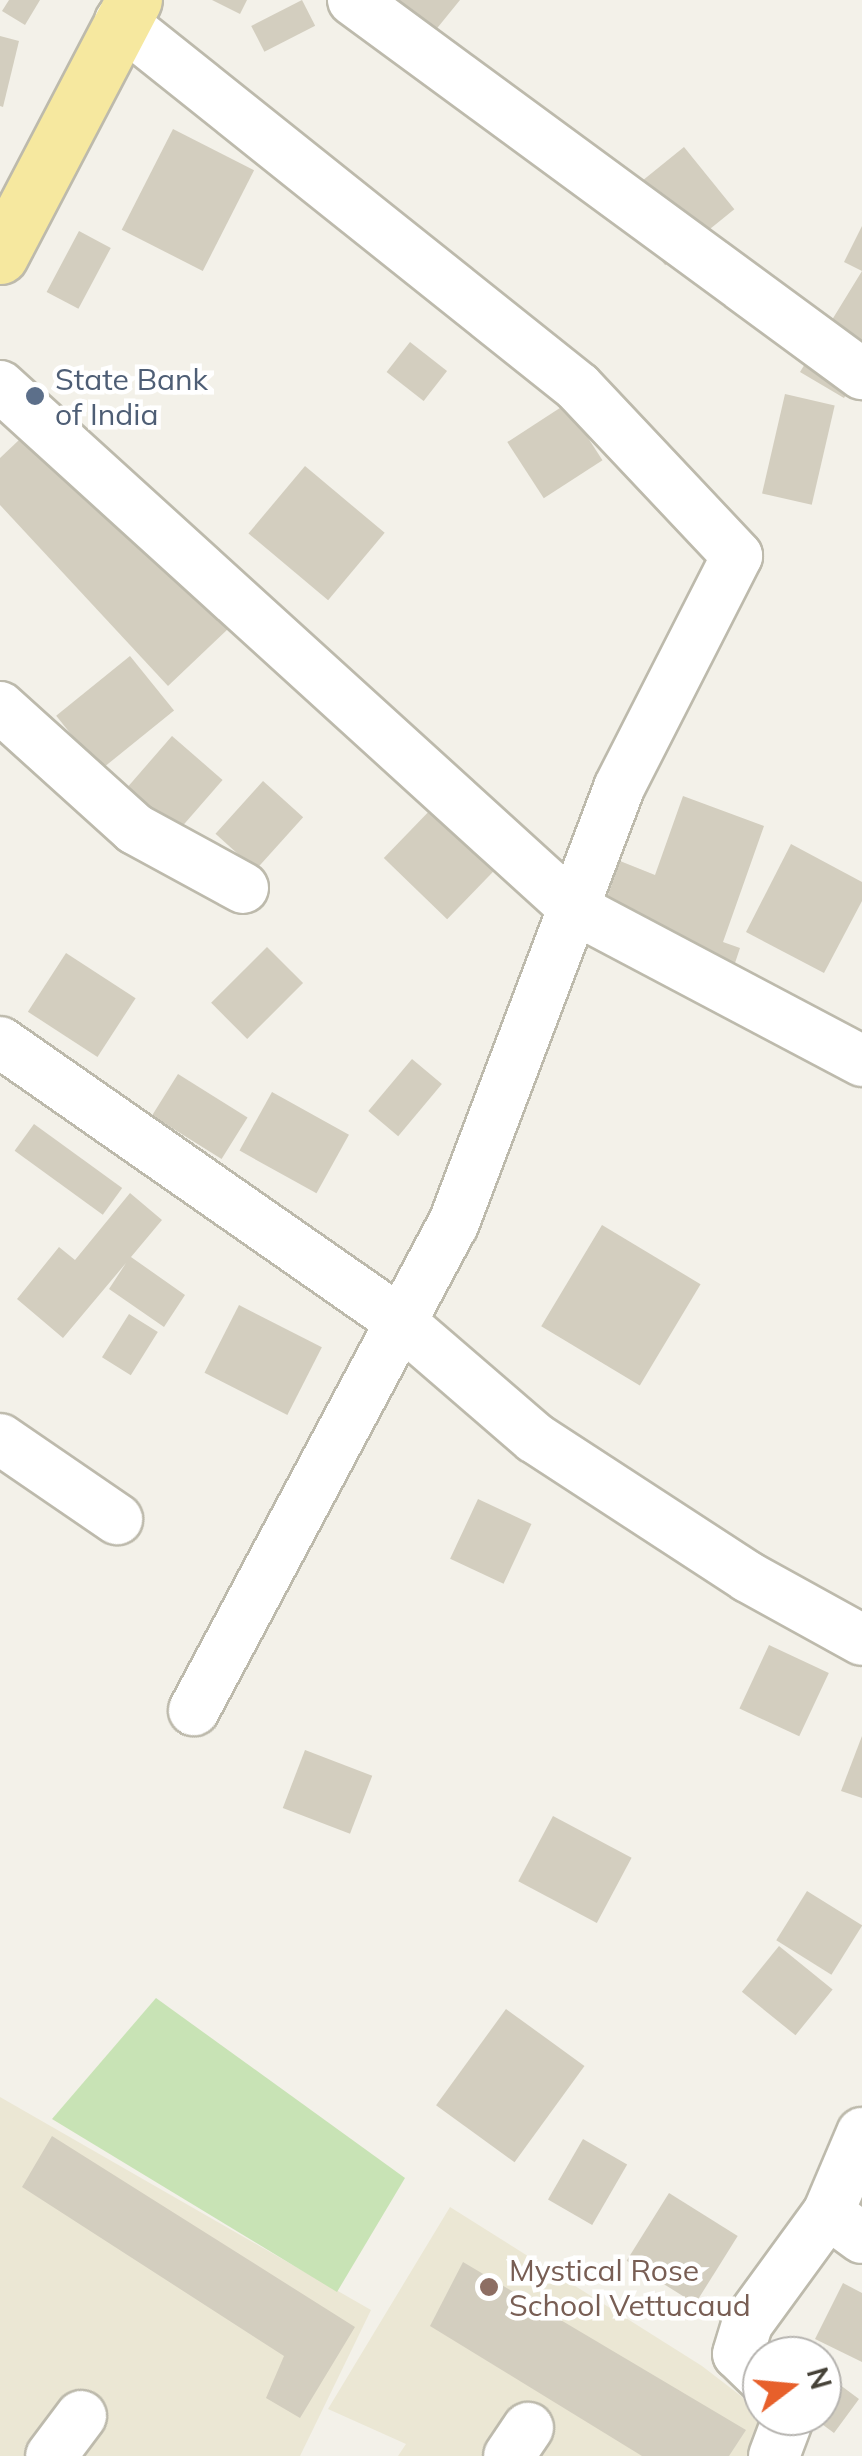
<!DOCTYPE html>
<html>
<head>
<meta charset="utf-8">
<style>
	body { margin:0 }
	#map { position:relative; width:862px; height:2456px; overflow:hidden; background:#f3f1e9; font-family:Mulish,sans-serif }
	div>[style] { position:absolute }
	.education>* { inset:0; background:#ebe7d4 }
	.green>* { inset:0; background:#c8e3b5 }
	.building>* { inset:0; background:#d3cebf; transform-origin:0 0 }
	.roads { filter:drop-shadow(2px 0 #bdbaac) drop-shadow(-2px 0 #bdbaac) drop-shadow(0 2px #bdbaac) drop-shadow(0 -2px #bdbaac) }
	.minor>* { height:50px; margin:-25px; padding:0 25px; transform-origin:25px; border-radius:25px; background:#fff }
	.major>* { height:55px; margin:-27.5px; padding:0 27.5px; transform-origin:27.5px; border-radius:27.5px; background:#f6e89f }
	.dots>* { width:28px; height:28px; translate:-50% -50%; box-sizing:border-box; border:5px solid #fff; border-radius:50% }
	span { translate:-50% -50%; white-space:nowrap; text-align:center; line-height:1.15; -webkit-text-stroke:9px #fff; paint-order:stroke }
	.service-label { font-size:30px; color:#4e5e75 }
	.left { translate:0 -50%; text-align:left }
	.education-label { font-size:30px; color:#785e54 }
	.north { position:absolute; left:742px; top:2336px; width:100px; height:100px; box-sizing:border-box; background:#fff; border:2px solid #b5b3af; border-radius:50%; rotate:74deg; font-size:28px; font-weight:700; line-height:40px; text-align:center; color:#464238 }
	.north::after { content:''; display:block; margin:auto; width:35px; height:45px; background:#e7602b; clip-path:polygon(50% 0,100% 100%,50% 72%,0 100%) }
</style>
</head>
<body>
<div id="map">
	<div class="education">
		<i style="clip-path:polygon(0 2097px,371px 2310px,300px 2456px,0 2456px)"></i>
		<i style="clip-path:polygon(450px 2207px,702px 2366px,767px 2416px,768px 2456px,398px 2456px,406px 2444px,328px 2409px)"></i>
	</div>
	<div class="green">
		<i style="clip-path:polygon(156px 1998px,405px 2178px,337px 2292px,52px 2119px)"></i>
	</div>
	<div class="building">
		<i style="clip-path:polygon(9px 0,40px 0,25px 25px,2px 11px)"></i>
		<i style="clip-path:polygon(212px 0,247px 0,240px 14px)"></i>
		<i style="left:302px;top:0;width:29px;height:57px;rotate:63deg"></i>
		<i style="clip-path:polygon(395px 0,460px 0,434px 32px)"></i>
		<i style="clip-path:polygon(0 36px,19px 41px,3px 107px,0 106px)"></i>
		<i style="left:173px;top:129px;width:91px;height:113px;rotate:27deg"></i>
		<i style="left:684px;top:147px;width:80px;height:89px;rotate:51deg"></i>
		<i style="clip-path:polygon(862px 226px,862px 370px,844px 398px,800px 372px,862px 271px,844px 262px)"></i>
		<i style="left:79px;top:231px;width:36px;height:69px;rotate:28deg"></i>
		<i style="left:410px;top:342px;width:47px;height:38px;rotate:38deg"></i>
		<i style="left:785px;top:394px;width:51px;height:102px;rotate:13deg"></i>
		<i style="left:566px;top:404px;width:67px;height:70px;rotate:57deg"></i>
		<i style="clip-path:polygon(38px 422px,229px 628px,168px 686px,0 505px,0 458px)"></i>
		<i style="left:305px;top:466px;width:104px;height:88px;rotate:40deg"></i>
		<i style="left:130px;top:656px;width:70px;height:95px;rotate:51deg"></i>
		<i style="left:172px;top:736px;width:67px;height:85px;rotate:41deg"></i>
		<i style="left:263px;top:781px;width:54px;height:71px;rotate:42deg"></i>
		<i style="clip-path:polygon(683px 796px,764px 826px,723px 942px,740px 948px,734px 966px,600px 917px,620px 861px,655px 875px)"></i>
		<i style="left:438px;top:802px;width:88px;height:78px;rotate:44deg"></i>
		<i style="clip-path:polygon(791px 844px,862px 882px,862px 901px,824px 973px,746px 932px)"></i>
		<i style="left:267px;top:947px;width:51px;height:79px;rotate:45deg"></i>
		<i style="left:66px;top:953px;width:83px;height:70px;rotate:33deg"></i>
		<i style="left:412px;top:1059px;width:39px;height:68px;rotate:40deg"></i>
		<i style="left:178px;top:1074px;width:82px;height:49px;rotate:32deg"></i>
		<i style="left:272px;top:1092px;width:88px;height:67px;rotate:29deg"></i>
		<i style="left:34px;top:1124px;width:109px;height:33px;rotate:36deg"></i>
		<i style="clip-path:polygon(130px 1193px,162px 1220px,131px 1257px,185px 1295px,164px 1327px,109px 1289px,126px 1263px,63px 1338px,17px 1299px,59px 1247px,75px 1260px)"></i>
		<i style="left:602px;top:1225px;width:115px;height:118px;rotate:31deg"></i>
		<i style="left:239px;top:1305px;width:93px;height:76px;rotate:27deg"></i>
		<i style="left:129px;top:1314px;width:34px;height:51px;rotate:32deg"></i>
		<i style="left:478px;top:1499px;width:59px;height:66px;rotate:25deg"></i>
		<i style="left:769px;top:1645px;width:66px;height:70px;rotate:25deg"></i>
		<i style="clip-path:polygon(862px 1736px,862px 1798px,841px 1791px)"></i>
		<i style="left:305px;top:1750px;width:72px;height:62px;rotate:21deg"></i>
		<i style="left:553px;top:1816px;width:89px;height:74px;rotate:28deg"></i>
		<i style="left:807px;top:1891px;width:65px;height:58px;rotate:32deg"></i>
		<i style="left:779px;top:1946px;width:69px;height:59px;rotate:39deg"></i>
		<i style="left:506px;top:2009px;width:97px;height:119px;rotate:36deg"></i>
		<i style="clip-path:polygon(52px 2136px,355px 2327px,300px 2418px,266px 2398px,284px 2356px,22px 2187px)"></i>
		<i style="left:583px;top:2139px;width:51px;height:70px;rotate:30deg"></i>
		<i style="left:669px;top:2193px;width:81px;height:80px;rotate:32deg"></i>
		<i style="clip-path:polygon(463px 2262px,746px 2430px,729px 2456px,642px 2456px,430px 2326px)"></i>
		<i style="clip-path:polygon(843px 2283px,862px 2293px,862px 2362px,815px 2339px)"></i>
		<i style="clip-path:polygon(824px 2373px,859px 2399px,834px 2433px,811px 2416px,822px 2416px)"></i>
	</div>
	<div class="roads">
		<div class="minor">
			<i style="left:353px;top:0;width:632px;rotate:36.31deg"></i>
			<i style="left:120px;top:21px;width:586px;rotate:38.63deg"></i>
			<i style="left:578px;top:387px;width:232px;rotate:46.7deg"></i>
			<i style="left:737px;top:556px;width:260px;rotate:117deg"></i>
			<i style="left:619px;top:788px;width:467px;rotate:110.8deg"></i>
			<i style="left:453px;top:1224px;width:551px;rotate:118.05deg"></i>
			<i style="left:0;top:386px;width:777px;rotate:42.29deg"></i>
			<i style="left:575px;top:909px;width:325px;rotate:27.9deg"></i>
			<i style="left:0;top:707px;width:182px;rotate:42.1deg"></i>
			<i style="left:135px;top:829px;width:123px;rotate:28.6deg"></i>
			<i style="left:0;top:1042px;width:484px;rotate:34.9deg"></i>
			<i style="left:397px;top:1319px;width:182px;rotate:40.8deg"></i>
			<i style="left:535px;top:1438px;width:254px;rotate:33.1deg"></i>
			<i style="left:748px;top:1577px;width:130px;rotate:28.9deg"></i>
			<i style="left:0;top:1439px;width:142px;rotate:34.4deg"></i>
			<i style="left:828px;top:2213px;width:87px;rotate:-67deg"></i>
			<i style="left:762px;top:2377px;width:33px;rotate:-136deg"></i>
			<i style="left:738px;top:2354px;width:31px;rotate:-73deg"></i>
			<i style="left:747px;top:2324px;width:137px;rotate:-53.9deg"></i>
			<i style="left:828px;top:2213px;width:42px;rotate:36.3deg"></i>
			<i style="left:51px;top:2456px;width:50px;rotate:-53.1deg"></i>
			<i style="left:509px;top:2456px;width:34px;rotate:-56deg"></i>
			<i style="left:774px;top:2456px;width:43px;rotate:-69.4deg"></i>
		</div>
		<div class="major">
			<i style="left:0;top:256px;width:289px;rotate:-62.4deg"></i>
		</div>
	</div>
	<div class="dots">
		<i style="left:35px;top:396px;background:#5c6f8a"></i>
		<i style="left:489px;top:2287px;background:#8d6e63"></i>
	</div>
	<div class="service-label">
		<span class="left" style="left:55px;top:396px">State Bank<br>of India</span>
	</div>
	<div class="education-label">
		<span class="left" style="left:509px;top:2287px">Mystical Rose<br>School Vettucaud</span>
	</div>
	<div class="north">N</div>
</div>
</body>
</html>
